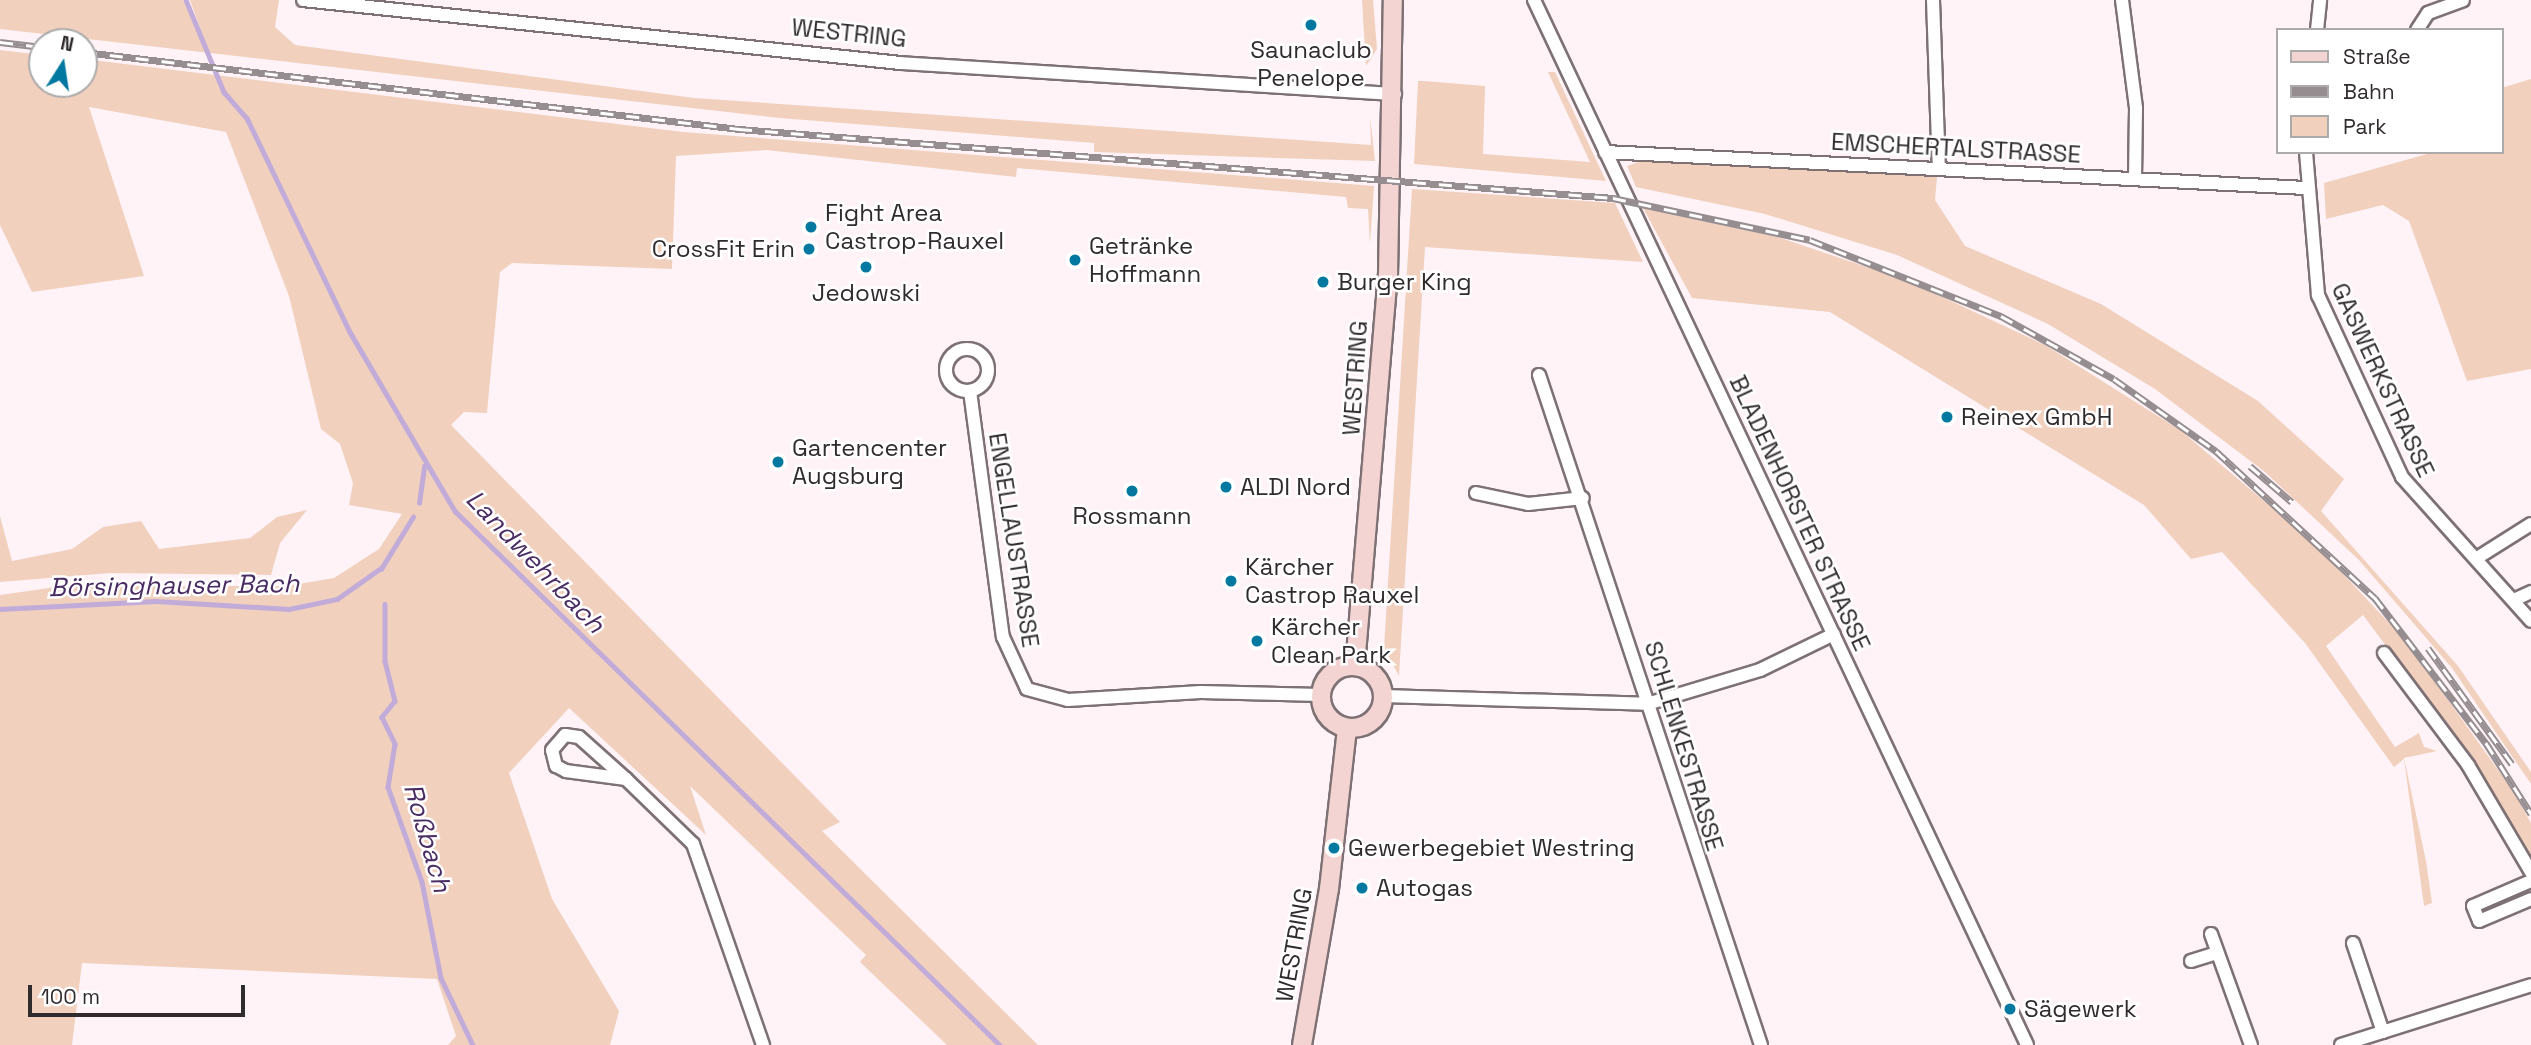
<!DOCTYPE html>
<html>
<head>
<meta charset="utf-8">
<style>
	body { margin:0 }
	#map { position:relative; width:2531px; height:1045px; overflow:hidden; background:#fff3f7; font-family:"Space Grotesk",sans-serif }
	div>[style] { position:absolute }
	.green>* { inset:0; background:#f1d0be }
	.stream>* { height:4.5px; margin:-2.25px; padding:0 2.25px; transform-origin:2.25px; border-radius:2.25px; background:#c1abd8 }
	.roads { filter:drop-shadow(2px 0 #7d7174) drop-shadow(-2px 0 #7d7174) drop-shadow(0 2px #7d7174) drop-shadow(0 -2px #7d7174) }
	.street>* { height:12px; margin:-6px; padding:0 6px; transform-origin:6px; border-radius:6px; background:#fff }
	.street>.ring { margin:-6px; padding:0; box-sizing:content-box; background:none; border:12px solid #fff; border-radius:50% }
	.secondary>* { height:18px; margin:-9px; padding:0 9px; transform-origin:9px; border-radius:9px; background:#f3d4d2 }
	.secondary>.ring { margin:-9px; padding:0; box-sizing:content-box; background:none; border:18px solid #f3d4d2; border-radius:50% }
	.rail>* { height:7px; margin-top:-3.5px; transform-origin:0; background:repeating-linear-gradient(90deg,#fff 0 13px,#958d90 0 26px); box-sizing:border-box; border-block:2px solid #958d90 }
	.dots>* { width:19px; height:19px; translate:-50% -50%; box-sizing:border-box; border:4px solid #fff; border-radius:50% }
	span { translate:-50% -50%; white-space:nowrap; text-align:center; line-height:1.15; -webkit-text-stroke:5px #fff; paint-order:stroke }
	.street-label { font-size:24px; color:#302b2d }
	.poi-label { font-size:24px; color:#302b2d }
	.left { translate:0 -50%; text-align:left }
	.right { translate:-100% -50%; text-align:right }
	.water-label { font-size:26px; color:#4a2c64; font-style:italic }
	.legend { position:absolute; left:2276px; top:28px; width:228px; height:126px; box-sizing:border-box; background:#fff; border:2px solid #acaaab; margin:0; padding:9px 12px; list-style:none; font-size:21px; color:#302b2d }
	.legend li { display:flex; align-items:center; gap:14px; height:35px }
	.legend b { width:35px; border:2px solid #acaaab }
	.north { position:absolute; left:28px; top:28px; width:70px; height:70px; box-sizing:border-box; background:#fff; border:2px solid #acaaab; border-radius:50%; rotate:12deg; font-size:19px; font-weight:700; line-height:28px; text-align:center; color:#302b2d }
	.north::after { content:''; display:block; margin:auto; width:24px; height:32px; background:#0078a0; clip-path:polygon(50% 0,100% 100%,50% 72%,0 100%) }
	.scale { position:absolute; left:28px; top:985px; width:217px; height:32px; box-sizing:border-box; border:4px solid #302b2d; border-top:0; padding-left:9px; font-size:21px; line-height:24px; white-space:nowrap; color:#302b2d; -webkit-text-stroke:5px #fff; paint-order:stroke }
</style>
</head>
<body>
<div id="map">
	<div class="green">
		<i style="clip-path:polygon(0 0,183px 0,204px 39px,190px 0,279px 0,275px 27px,295px 45px,694px 98px,1371px 145px,1370px 116px,1375px 161px,1094px 152px,1094px 143px,780px 118px,0 29px)"></i>
		<i style="clip-path:polygon(1362px 0,1373px 0,1377px 49px,1366px 66px)"></i>
		<i style="clip-path:polygon(0 50px,42px 55px,42px 84px,84px 84px,84px 59px,683px 132px,1374px 186px,1370px 244px,1368px 209px,1348px 208px,1346px 197px,1017px 168px,1016px 177px,766px 150px,676px 156px,672px 269px,512px 263px,500px 272px,487px 413px,464px 412px,451px 425px,840px 822px,822px 831px,1038px 1045px,947px 1045px,860px 962px,866px 955px,690px 786px,706px 835px,569px 708px,509px 773px,552px 899px,619px 1011px,610px 1045px,448px 1045px,456px 1036px,437px 979px,82px 963px,72px 1045px,0 1045px,0 595px,63px 586px,287px 586px,334px 578px,379px 549px,402px 514px,349px 505px,353px 483px,340px 444px,321px 429px,289px 296px,226px 132px,89px 107px,144px 276px,32px 292px,0 225px)"></i>
		<i style="clip-path:polygon(1548px 72px,1555px 72px,1606px 181px,1414px 164px,1418px 81px,1424px 81px,1485px 86px,1483px 154px,1590px 162px)"></i>
		<i style="clip-path:polygon(2531px 79px,2531px 369px,2467px 381px,2409px 221px,2383px 205px,2326px 219px,2324px 183px,2434px 152px,2501px 152px,2501px 88px)"></i>
		<i style="clip-path:polygon(1641px 161px,1937px 177px,1935px 200px,1965px 246px,2101px 304px,2258px 401px,2344px 479px,2321px 511px,2458px 666px,2531px 772px,2531px 784px,2452px 668px,2359px 560px,2265px 472px,2155px 389px,2048px 324px,1897px 255px,1765px 214px,1636px 187px,1627px 166px)"></i>
		<i style="clip-path:polygon(1412px 189px,1615px 203px,1643px 262px,1425px 247px,1399px 676px,1384px 648px)"></i>
		<i style="clip-path:polygon(1643px 208px,1778px 237px,1908px 281px,2045px 345px,2180px 430px,2315px 544px,2405px 640px,2511px 788px,2531px 823px,2531px 860px,2467px 755px,2363px 615px,2326px 646px,2395px 747px,2419px 733px,2424px 747px,2437px 751px,2404px 758px,2426px 861px,2432px 903px,2424px 906px,2404px 759px,2394px 767px,2305px 643px,2222px 552px,2191px 559px,2144px 505px,1830px 312px,1692px 298px)"></i>
		<i style="clip-path:polygon(307px 510px,280px 543px,271px 575px,110px 573px,0 582px,0 516px,12px 561px,72px 549px,103px 527px,141px 521px,159px 549px,250px 538px,277px 517px)"></i>
	</div>
	<div class="stream">
		<i style="left:186px;top:0;width:100px;rotate:67.6deg"></i>
		<i style="left:224px;top:92px;width:35px;rotate:49deg"></i>
		<i style="left:247px;top:118px;width:237px;rotate:64.3deg"></i>
		<i style="left:350px;top:332px;width:208px;rotate:59.6deg"></i>
		<i style="left:455px;top:511px;width:763px;rotate:44.42deg"></i>
		<i style="left:419px;top:503px;width:37px;rotate:-82deg"></i>
		<i style="left:381px;top:569px;width:61px;rotate:-58.4deg"></i>
		<i style="left:385px;top:604px;width:57px;rotate:90deg"></i>
		<i style="left:385px;top:661px;width:41px;rotate:76deg"></i>
		<i style="left:395px;top:701px;width:21px;rotate:129deg"></i>
		<i style="left:382px;top:717px;width:30px;rotate:64deg"></i>
		<i style="left:395px;top:744px;width:44px;rotate:99.2deg"></i>
		<i style="left:388px;top:787px;width:101px;rotate:70.3deg"></i>
		<i style="left:422px;top:882px;width:98px;rotate:78.8deg"></i>
		<i style="left:441px;top:978px;width:74px;rotate:64.5deg"></i>
		<i style="left:0;top:609px;width:156px;rotate:-2.9deg"></i>
		<i style="left:156px;top:601px;width:133px;rotate:3.4deg"></i>
		<i style="left:289px;top:609px;width:49px;rotate:-11.8deg"></i>
		<i style="left:337px;top:599px;width:54px;rotate:-35.2deg"></i>
	</div>
	<div class="roads">
		<div class="street">
			<i style="left:303px;top:0;width:600px;rotate:6.02deg"></i>
			<i style="left:900px;top:63px;width:496px;rotate:3.6deg"></i>
			<i style="left:1534px;top:0;width:1155px;rotate:64.74deg"></i>
			<i style="left:1933px;top:0;width:168px;rotate:88deg"></i>
			<i style="left:2122px;top:0;width:109px;rotate:82.6deg"></i>
			<i style="left:2136px;top:108px;width:70px;rotate:90.8deg"></i>
			<i style="left:2317px;top:30px;width:30px;rotate:-84deg"></i>
			<i style="left:2417px;top:30px;width:20px;rotate:-57deg"></i>
			<i style="left:2428px;top:13px;width:37px;rotate:-20deg"></i>
			<i style="left:1605px;top:152px;width:701px;rotate:2.94deg"></i>
			<i style="left:2306px;top:152px;width:144px;rotate:85.2deg"></i>
			<i style="left:2318px;top:295px;width:200px;rotate:65.2deg"></i>
			<i style="left:2402px;top:477px;width:193px;rotate:48.1deg"></i>
			<i class="ring" style="left:946px;top:349px;width:30px;height:30px"></i>
			<i style="left:1539px;top:375px;width:706px;rotate:71.67deg"></i>
			<i style="left:970px;top:391px;width:248px;rotate:82.4deg"></i>
			<i style="left:1003px;top:637px;width:57px;rotate:65.2deg"></i>
			<i style="left:1027px;top:689px;width:42px;rotate:15deg"></i>
			<i style="left:1068px;top:700px;width:133px;rotate:-3.4deg"></i>
			<i style="left:1201px;top:692px;width:120px;rotate:1.4deg"></i>
			<i style="left:1476px;top:493px;width:53px;rotate:11.9deg"></i>
			<i style="left:1528px;top:504px;width:55px;rotate:-6.2deg"></i>
			<i style="left:2477px;top:558px;width:64px;rotate:-32.2deg"></i>
			<i style="left:2516px;top:599px;width:17px;rotate:-25deg"></i>
			<i style="left:2384px;top:653px;width:140px;rotate:53.1deg"></i>
			<i style="left:2468px;top:765px;width:124px;rotate:59.5deg"></i>
			<i style="left:1383px;top:696px;width:264px;rotate:1.7deg"></i>
			<i style="left:1647px;top:704px;width:118px;rotate:-16.7deg"></i>
			<i style="left:1760px;top:670px;width:82px;rotate:-25.9deg"></i>
			<i style="left:626px;top:779px;width:61px;rotate:-172.4deg"></i>
			<i style="left:566px;top:771px;width:11px;rotate:-153deg"></i>
			<i style="left:556px;top:766px;width:16px;rotate:-104deg"></i>
			<i style="left:552px;top:750px;width:20px;rotate:-49deg"></i>
			<i style="left:565px;top:735px;width:14px;rotate:8deg"></i>
			<i style="left:579px;top:737px;width:63px;rotate:41.8deg"></i>
			<i style="left:626px;top:779px;width:93px;rotate:44.1deg"></i>
			<i style="left:693px;top:844px;width:213px;rotate:70.8deg"></i>
			<i style="left:2531px;top:881px;width:63px;rotate:156.7deg"></i>
			<i style="left:2473px;top:906px;width:16px;rotate:68deg"></i>
			<i style="left:2479px;top:921px;width:56px;rotate:-22.9deg"></i>
			<i style="left:2211px;top:934px;width:118px;rotate:70.2deg"></i>
			<i style="left:2353px;top:943px;width:94px;rotate:71.4deg"></i>
			<i style="left:2191px;top:961px;width:27px;rotate:-17deg"></i>
			<i style="left:2341px;top:1045px;width:199px;rotate:-17.5deg"></i>
		</div>
		<div class="secondary">
			<i style="left:1355px;top:666px;width:391px;rotate:-85.2deg"></i>
			<i style="left:1388px;top:276px;width:276px;rotate:-89deg"></i>
			<i class="ring" style="left:1321px;top:666px;width:44px;height:44px"></i>
			<i style="left:1302px;top:1045px;width:158px;rotate:-80.2deg"></i>
			<i style="left:1329px;top:889px;width:162px;rotate:-83.6deg"></i>
		</div>
	</div>
	<div class="rail">
		<i style="left:0;top:42px;width:42px;rotate:6.8deg"></i>
		<i style="left:84px;top:52px;width:660px;rotate:6.7deg"></i>
		<i style="left:739px;top:129px;width:877px;rotate:4.51deg"></i>
		<i style="left:1613px;top:198px;width:201px;rotate:12deg"></i>
		<i style="left:1810px;top:240px;width:206px;rotate:21.7deg"></i>
		<i style="left:2001px;top:316px;width:129px;rotate:29.1deg"></i>
		<i style="left:2114px;top:379px;width:125px;rotate:35.2deg"></i>
		<i style="left:2216px;top:451px;width:217px;rotate:42.8deg"></i>
		<i style="left:2375px;top:598px;width:183px;rotate:52.6deg"></i>
		<i style="left:2486px;top:743px;width:84px;rotate:57.6deg"></i>
		<i style="left:2250px;top:466px;width:55px;rotate:40.6deg"></i>
		<i style="left:2428px;top:648px;width:143px;rotate:54.1deg"></i>
	</div>
	<div class="dots">
		<i style="left:1311px;top:25px;background:#0078a0"></i>
		<i style="left:811px;top:227px;background:#0078a0"></i>
		<i style="left:809px;top:249px;background:#0078a0"></i>
		<i style="left:1075px;top:260px;background:#0078a0"></i>
		<i style="left:866px;top:267px;background:#0078a0"></i>
		<i style="left:1323px;top:282px;background:#0078a0"></i>
		<i style="left:1947px;top:417px;background:#0078a0"></i>
		<i style="left:778px;top:462px;background:#0078a0"></i>
		<i style="left:1226px;top:487px;background:#0078a0"></i>
		<i style="left:1132px;top:491px;background:#0078a0"></i>
		<i style="left:1231px;top:581px;background:#0078a0"></i>
		<i style="left:1257px;top:641px;background:#0078a0"></i>
		<i style="left:1334px;top:848px;background:#0078a0"></i>
		<i style="left:1362px;top:888px;background:#0078a0"></i>
		<i style="left:2010px;top:1009px;background:#0078a0"></i>
	</div>
	<div class="street-label">
		<span style="left:849px;top:33px;rotate:6deg">WESTRING</span>
		<span style="left:1956px;top:148px;rotate:3deg">EMSCHERTALSTRASSE</span>
		<span style="left:1355px;top:378px;rotate:-86deg">WESTRING</span>
		<span style="left:2383px;top:380px;rotate:65deg">GASWERKSTRASSE</span>
		<span style="left:1800px;top:513px;rotate:65deg">BLADENHORSTER STRASSE</span>
		<span style="left:1014px;top:540px;rotate:81deg">ENGELLAUSTRASSE</span>
		<span style="left:1684px;top:746px;rotate:73deg">SCHLENKESTRASSE</span>
		<span style="left:1294px;top:945px;rotate:-80deg">WESTRING</span>
	</div>
	<div class="poi-label">
		<span style="left:1311px;top:64px">Saunaclub<br>Penelope</span>
		<span class="left" style="left:825px;top:227px">Fight Area<br>Castrop-Rauxel</span>
		<span class="left" style="left:1089px;top:260px">Getränke<br>Hoffmann</span>
		<span class="right" style="left:795px;top:249px">CrossFit Erin</span>
		<span class="left" style="left:1337px;top:282px">Burger King</span>
		<span style="left:866px;top:293px">Jedowski</span>
		<span class="left" style="left:1961px;top:417px">Reinex GmbH</span>
		<span class="left" style="left:792px;top:462px">Gartencenter<br>Augsburg</span>
		<span class="left" style="left:1240px;top:487px">ALDI Nord</span>
		<span style="left:1132px;top:516px">Rossmann</span>
		<span class="left" style="left:1245px;top:581px">Kärcher<br>Castrop Rauxel</span>
		<span class="left" style="left:1271px;top:641px">Kärcher<br>Clean Park</span>
		<span class="left" style="left:1348px;top:848px">Gewerbegebiet Westring</span>
		<span class="left" style="left:1376px;top:888px">Autogas</span>
		<span class="left" style="left:2024px;top:1009px">Sägewerk</span>
	</div>
	<div class="water-label">
		<span style="left:535px;top:562px;rotate:46deg">Landwehrbach</span>
		<span style="left:174px;top:586px;rotate:-1deg">Börsinghauser Bach</span>
		<span style="left:427px;top:838px;rotate:74deg">Roßbach</span>
	</div>
	<ul class="legend">
	<li><b style="height:9px;background:#f3d4d2"></b>Straße</li>
	<li><b style="height:9px;background:#958d90"></b>Bahn</li>
	<li><b style="height:19px;background:#f1d0be"></b>Park</li>
	</ul>
	<div class="north">N</div>
	<div class="scale">100 m</div>
</div>
</body>
</html>
